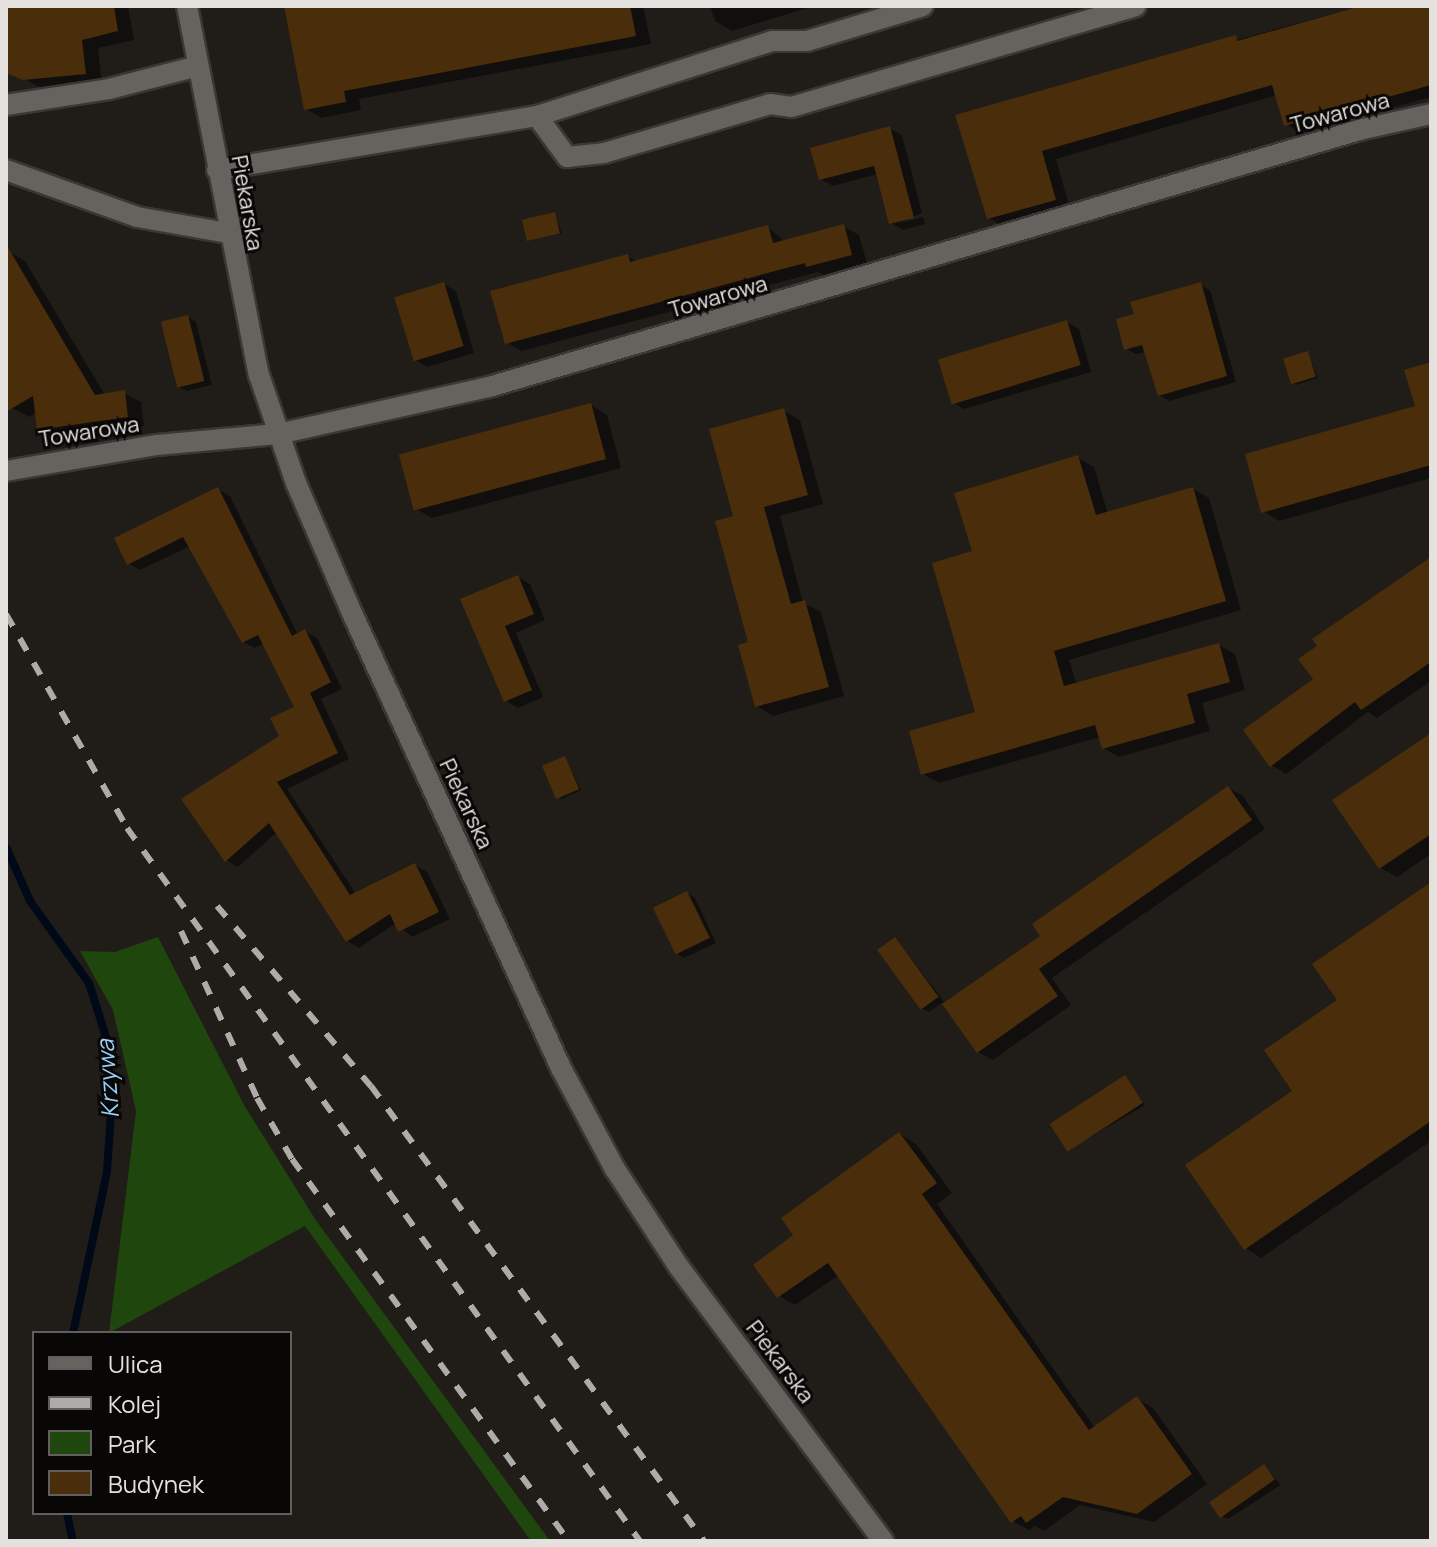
<!DOCTYPE html>
<html>
<head>
<meta charset="utf-8">
<style>
	body { margin:0 }
	#map { position:relative; width:1437px; height:1547px; overflow:hidden; background:#201d19; font-family:Manrope,sans-serif }
	div>[style] { position:absolute }
	.green>* { inset:0; background:#1f460c }
	.shadow>* { inset:0; background:#0007 }
	.stream>* { height:8px; margin:-4px; padding:0 4px; transform-origin:4px; border-radius:4px; background:#000917 }
	.building>* { inset:0; background:#4a2d0b; transform-origin:0 0 }
	.roads { filter:drop-shadow(2px 0 #3a3734) drop-shadow(-2px 0 #3a3734) drop-shadow(0 2px #3a3734) drop-shadow(0 -2px #3a3734) }
	.minor>* { height:20px; margin:-10px; padding:0 10px; transform-origin:10px; border-radius:10px; background:#66625d }
	.rail>* { height:6px; margin-top:-3px; transform-origin:0; background:repeating-linear-gradient(90deg,#aeaba8 0 14px,transparent 0 28px) }
	span { translate:-50% -50%; white-space:nowrap; text-align:center; line-height:1.15; -webkit-text-stroke:6px #090706; paint-order:stroke }
	.street-label { font-size:22px; color:#e4e1df }
	.water-label { font-size:24px; color:#98cff7; font-style:italic }
	.frame { position:absolute; inset:0; border:8px solid #e4e1df; pointer-events:none }
	.legend { position:absolute; left:32px; top:1331px; width:260px; height:184px; box-sizing:border-box; background:#090706; border:2px solid #615e5d; margin:0; padding:10px 14px; list-style:none; font-size:24px; color:#e4e1df }
	.legend li { display:flex; align-items:center; gap:16px; height:40px }
	.legend b { width:40px; border:2px solid #615e5d }
</style>
</head>
<body>
<div id="map">
	<div class="green">
		<i style="clip-path:polygon(158px 937px,244px 1105px,315px 1219px,550px 1541px,531px 1541px,305px 1226px,109px 1333px,136px 1111px,113px 1010px,80px 951px,115px 952px)"></i>
	</div>
	<div class="shadow">
		<i style="clip-path:polygon(6px 6px,128px 6px,134px 40px,98px 48px,102px 83px,41px 88px,6px 68px)"></i>
		<i style="clip-path:polygon(286px 6px,643px 6px,651px 44px,359px 99px,361px 110px,321px 118px,306px 109px)"></i>
		<i style="clip-path:polygon(710px 6px,814px 6px,732px 31px,715px 21px)"></i>
		<i style="clip-path:polygon(1361px 6px,1431px 6px,1431px 97px,1301px 133px,1286px 124px,1277px 95px,1056px 159px,1070px 209px,1004px 227px,989px 218px,957px 116px)"></i>
		<i style="clip-path:polygon(889px 128px,902px 135px,922px 213px,898px 224px,923px 217px,925px 224px,903px 230px,891px 223px,878px 174px,833px 186px,820px 179px)"></i>
		<i style="clip-path:polygon(555px 214px,562px 234px,529px 238px)"></i>
		<i style="clip-path:polygon(843px 226px,859px 235px,867px 263px,824px 275px,818px 272px,522px 351px,506px 342px,627px 256px,638px 262px,768px 227px,785px 242px)"></i>
		<i style="clip-path:polygon(9px 252px,25px 261px,105px 395px,124px 393px,141px 402px,144px 426px,56px 438px,39px 429px,37px 412px,29px 417px,12px 408px,6px 397px)"></i>
		<i style="clip-path:polygon(444px 284px,456px 291px,474px 353px,427px 367px,415px 360px)"></i>
		<i style="clip-path:polygon(1200px 284px,1210px 290px,1236px 382px,1169px 401px,1159px 395px,1146px 352px,1136px 354px,1126px 349px,1137px 315px)"></i>
		<i style="clip-path:polygon(188px 317px,196px 322px,212px 385px,187px 391px,179px 387px)"></i>
		<i style="clip-path:polygon(1067px 322px,1079px 329px,1091px 372px,964px 409px,952px 402px)"></i>
		<i style="clip-path:polygon(1308px 353px,1318px 378px,1296px 385px,1293px 383px)"></i>
		<i style="clip-path:polygon(1431px 364px,1431px 478px,1279px 521px,1263px 511px,1417px 407px)"></i>
		<i style="clip-path:polygon(591px 405px,607px 415px,621px 468px,432px 518px,416px 509px)"></i>
		<i style="clip-path:polygon(784px 411px,800px 420px,823px 504px,780px 516px,803px 603px,821px 612px,844px 696px,773px 716px,757px 706px,736px 517px)"></i>
		<i style="clip-path:polygon(1078px 458px,1094px 467px,1108px 514px,1193px 489px,1209px 498px,1241px 610px,1069px 660px,1077px 685px,1219px 645px,1235px 654px,1245px 690px,1202px 703px,1210px 731px,1119px 757px,1103px 748px,1100px 737px,939px 783px,923px 774px,978px 713px,974px 552px)"></i>
		<i style="clip-path:polygon(218px 489px,230px 496px,298px 635px,305px 631px,317px 638px,342px 689px,321px 699px,349px 759px,287px 789px,356px 894px,415px 865px,427px 872px,450px 919px,412px 937px,396px 923px,359px 948px,347px 941px,277px 832px,238px 867px,226px 860px,297px 708px,265px 643px,255px 648px,243px 642px,190px 546px,140px 570px,128px 563px)"></i>
		<i style="clip-path:polygon(1431px 560px,1431px 681px,1377px 718px,1368px 712px,1286px 774px,1271px 765px,1315px 680px)"></i>
		<i style="clip-path:polygon(518px 577px,530px 584px,545px 620px,516px 633px,543px 697px,518px 708px,506px 701px,462px 600px)"></i>
		<i style="clip-path:polygon(1431px 735px,1431px 854px,1397px 877px,1380px 868px)"></i>
		<i style="clip-path:polygon(565px 758px,581px 790px,562px 799px,559px 797px)"></i>
		<i style="clip-path:polygon(1228px 788px,1243px 796px,1265px 829px,1052px 978px,1071px 1005px,993px 1060px,978px 1052px,943px 1002px,929px 1012px,921px 1008px,896px 939px,946px 1004px,1042px 936px)"></i>
		<i style="clip-path:polygon(1431px 884px,1431px 1141px,1261px 1258px,1245px 1248px,1295px 1091px,1340px 1000px)"></i>
		<i style="clip-path:polygon(687px 893px,695px 898px,716px 943px,684px 958px,676px 953px)"></i>
		<i style="clip-path:polygon(1125px 1077px,1145px 1105px,1068px 1150px)"></i>
		<i style="clip-path:polygon(900px 1134px,916px 1144px,952px 1193px,937px 1204px,1095px 1428px,1137px 1399px,1153px 1408px,1207px 1484px,1154px 1522px,1080px 1505px,1044px 1531px,1035px 1526px,1029px 1530px,1013px 1521px,839px 1275px,795px 1305px,779px 1296px,796px 1235px)"></i>
		<i style="clip-path:polygon(1264px 1466px,1281px 1485px,1228px 1519px,1220px 1515px)"></i>
	</div>
	<div class="stream">
		<i style="left:6px;top:847px;width:59px;rotate:66deg"></i>
		<i style="left:30px;top:901px;width:101px;rotate:54.3deg"></i>
		<i style="left:89px;top:983px;width:60px;rotate:72.5deg"></i>
		<i style="left:107px;top:1040px;width:60px;rotate:85.2deg"></i>
		<i style="left:112px;top:1100px;width:72px;rotate:94deg"></i>
		<i style="left:107px;top:1172px;width:165px;rotate:101.9deg"></i>
		<i style="left:67px;top:1513px;width:29px;rotate:78deg"></i>
	</div>
	<div class="building">
		<i style="clip-path:polygon(6px 6px,114px 6px,118px 31px,82px 40px,86px 74px,23px 80px,6px 73px)"></i>
		<i style="clip-path:polygon(284px 6px,630px 6px,636px 36px,344px 91px,346px 102px,304px 110px)"></i>
		<i style="clip-path:polygon(1361px 6px,1431px 6px,1431px 85px,1284px 126px,1272px 85px,1042px 151px,1056px 200px,987px 219px,955px 115px,1236px 35px,1237px 41px)"></i>
		<i style="clip-path:polygon(890px 126px,914px 218px,889px 224px,874px 166px,819px 180px,810px 148px)"></i>
		<i style="left:555px;top:212px;width:22px;height:34px;rotate:77deg"></i>
		<i style="clip-path:polygon(844px 224px,852px 255px,806px 267px,805px 263px,505px 344px,490px 291px,628px 254px,630px 262px,768px 225px,773px 243px)"></i>
		<i style="clip-path:polygon(6px 244px,95px 395px,125px 390px,128px 417px,37px 430px,33px 396px,6px 412px)"></i>
		<i style="left:444px;top:282px;width:67px;height:52px;rotate:73deg"></i>
		<i style="clip-path:polygon(1201px 282px,1227px 376px,1158px 396px,1142px 345px,1124px 350px,1116px 319px,1134px 314px,1130px 302px)"></i>
		<i style="left:188px;top:315px;width:68px;height:28px;rotate:76deg"></i>
		<i style="left:1067px;top:320px;width:47px;height:135px;rotate:73deg"></i>
		<i style="left:1308px;top:351px;width:27px;height:26px;rotate:73deg"></i>
		<i style="clip-path:polygon(1431px 362px,1431px 465px,1261px 513px,1245px 454px,1415px 406px,1404px 370px)"></i>
		<i style="left:591px;top:403px;width:58px;height:199px;rotate:75deg"></i>
		<i style="clip-path:polygon(784px 408px,808px 495px,764px 507px,791px 604px,805px 600px,829px 687px,755px 707px,738px 645px,748px 642px,715px 521px,733px 516px,709px 429px)"></i>
		<i style="clip-path:polygon(1078px 455px,1096px 515px,1193px 487px,1226px 601px,1054px 651px,1064px 686px,1219px 643px,1230px 682px,1187px 694px,1195px 723px,1102px 749px,1095px 725px,921px 775px,909px 731px,975px 712px,932px 563px,972px 551px,954px 493px)"></i>
		<i style="clip-path:polygon(218px 487px,292px 636px,305px 629px,331px 682px,310px 693px,338px 753px,277px 782px,350px 895px,415px 863px,439px 912px,398px 932px,390px 914px,346px 942px,269px 823px,225px 862px,181px 799px,279px 736px,270px 718px,294px 707px,258px 635px,242px 643px,183px 537px,127px 565px,114px 538px)"></i>
		<i style="clip-path:polygon(1431px 557px,1431px 662px,1361px 710px,1355px 702px,1270px 767px,1243px 730px,1313px 679px,1298px 659px,1317px 646px,1312px 639px)"></i>
		<i style="clip-path:polygon(518px 575px,534px 614px,505px 626px,532px 690px,504px 702px,460px 599px)"></i>
		<i style="clip-path:polygon(1431px 733px,1431px 834px,1379px 869px,1332px 800px)"></i>
		<i style="left:565px;top:756px;width:36px;height:25px;rotate:67deg"></i>
		<i style="clip-path:polygon(1228px 786px,1252px 820px,1039px 969px,1058px 996px,977px 1053px,942px 1004px,1040px 936px,1032px 924px)"></i>
		<i style="clip-path:polygon(1431px 882px,1431px 1121px,1244px 1250px,1185px 1165px,1292px 1091px,1264px 1050px,1337px 1000px,1312px 964px)"></i>
		<i style="left:687px;top:891px;width:52px;height:38px;rotate:64deg"></i>
		<i style="left:895px;top:937px;width:74px;height:22px;rotate:54deg"></i>
		<i style="left:1125px;top:1075px;width:33px;height:90px;rotate:57deg"></i>
		<i style="clip-path:polygon(899px 1132px,937px 1183px,922px 1194px,1089px 1430px,1137px 1396px,1192px 1474px,1137px 1514px,1063px 1497px,1026px 1523px,1021px 1516px,1011px 1523px,828px 1263px,777px 1298px,753px 1265px,793px 1235px,781px 1218px)"></i>
		<i style="left:1264px;top:1464px;width:19px;height:67px;rotate:55deg"></i>
	</div>
	<div class="roads">
		<div class="minor">
			<i style="left:187px;top:6px;width:376px;rotate:79deg"></i>
			<i style="left:259px;top:375px;width:114px;rotate:71.1deg"></i>
			<i style="left:296px;top:483px;width:142px;rotate:66.7deg"></i>
			<i style="left:352px;top:613px;width:501px;rotate:65.33deg"></i>
			<i style="left:561px;top:1068px;width:115px;rotate:61.9deg"></i>
			<i style="left:615px;top:1169px;width:117px;rotate:56.9deg"></i>
			<i style="left:679px;top:1267px;width:342px;rotate:53.3deg"></i>
			<i style="left:6px;top:105px;width:104px;rotate:-8.8deg"></i>
			<i style="left:109px;top:89px;width:92px;rotate:-14.5deg"></i>
			<i style="left:537px;top:116px;width:247px;rotate:-17.7deg"></i>
			<i style="left:772px;top:41px;width:35px"></i>
			<i style="left:807px;top:41px;width:121px;rotate:-16.8deg"></i>
			<i style="left:6px;top:170px;width:139px;rotate:19.7deg"></i>
			<i style="left:137px;top:217px;width:92px;rotate:10deg"></i>
			<i style="left:217px;top:170px;width:325px;rotate:-9.6deg"></i>
			<i style="left:537px;top:116px;width:51px;rotate:53.8deg"></i>
			<i style="left:567px;top:157px;width:37px;rotate:-6deg"></i>
			<i style="left:604px;top:153px;width:173px;rotate:-16.4deg"></i>
			<i style="left:770px;top:104px;width:21px;rotate:8deg"></i>
			<i style="left:791px;top:107px;width:359px;rotate:-16.3deg"></i>
			<i style="left:6px;top:471px;width:153px;rotate:-9.8deg"></i>
			<i style="left:157px;top:445px;width:121px;rotate:-5.2deg"></i>
			<i style="left:278px;top:434px;width:216px;rotate:-12.6deg"></i>
			<i style="left:489px;top:387px;width:911px;rotate:-16.45deg"></i>
			<i style="left:1363px;top:129px;width:70px;rotate:-12.4deg"></i>
		</div>
	</div>
	<div class="rail">
		<i style="left:6px;top:614px;width:246px;rotate:60.5deg"></i>
		<i style="left:127px;top:828px;width:878px;rotate:54.27deg"></i>
		<i style="left:217px;top:906px;width:237px;rotate:49.5deg"></i>
		<i style="left:371px;top:1086px;width:564px;rotate:53.8deg"></i>
		<i style="left:181px;top:931px;width:183px;rotate:65.5deg"></i>
		<i style="left:257px;top:1098px;width:70px;rotate:60.2deg"></i>
		<i style="left:292px;top:1159px;width:472px;rotate:54.1deg"></i>
	</div>
	<div class="street-label">
		<span style="left:1340px;top:113px;rotate:-15deg">Towarowa</span>
		<span style="left:247px;top:203px;rotate:80deg">Piekarska</span>
		<span style="left:718px;top:297px;rotate:-16deg">Towarowa</span>
		<span style="left:89px;top:432px;rotate:-9deg">Towarowa</span>
		<span style="left:466px;top:804px;rotate:65deg">Piekarska</span>
		<span style="left:780px;top:1362px;rotate:53deg">Piekarska</span>
	</div>
	<div class="water-label">
		<span style="left:107px;top:1079px;rotate:-94deg">Krzywa</span>
	</div>
	<div class="frame"></div>
	<ul class="legend">
	<li><b style="height:10px;background:#66625d"></b>Ulica</li>
	<li><b style="height:10px;background:#aeaba8"></b>Kolej</li>
	<li><b style="height:22px;background:#1f460c"></b>Park</li>
	<li><b style="height:22px;background:#4a2d0b"></b>Budynek</li>
	</ul>
</div>
</body>
</html>
